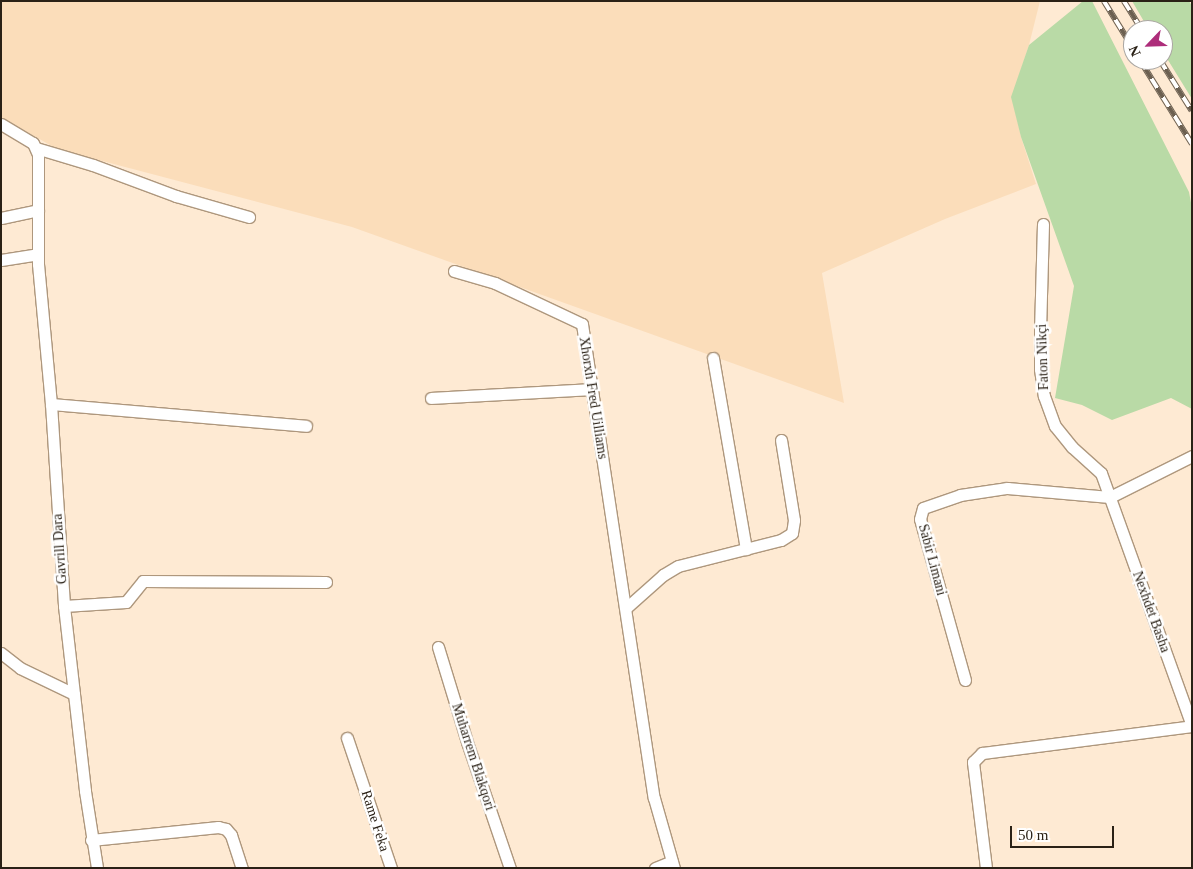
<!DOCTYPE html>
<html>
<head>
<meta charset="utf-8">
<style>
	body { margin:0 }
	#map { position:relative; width:1193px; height:869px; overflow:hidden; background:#feead3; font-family:"Times New Roman",serif }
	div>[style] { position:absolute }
	.built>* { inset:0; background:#fbddba }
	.green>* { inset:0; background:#b9daa6 }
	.roads { filter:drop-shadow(1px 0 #ae977d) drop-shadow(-1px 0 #ae977d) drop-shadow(0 1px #ae977d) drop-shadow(0 -1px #ae977d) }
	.street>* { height:11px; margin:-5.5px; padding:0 5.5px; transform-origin:5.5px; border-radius:5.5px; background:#fff }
	.rail>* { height:5.5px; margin-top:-2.75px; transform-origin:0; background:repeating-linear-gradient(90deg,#fff 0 11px,#6c6051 0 22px); box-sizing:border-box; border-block:1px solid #6c6051 }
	span { translate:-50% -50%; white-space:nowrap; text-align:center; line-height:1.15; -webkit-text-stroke:5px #fff; paint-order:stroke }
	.street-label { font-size:14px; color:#2a2116 }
	.frame { position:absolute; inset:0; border:2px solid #2a2116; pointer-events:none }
	.north { position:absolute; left:1123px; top:20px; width:50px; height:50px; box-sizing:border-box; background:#fff; border:1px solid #aaa6a2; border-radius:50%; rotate:246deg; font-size:14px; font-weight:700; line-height:20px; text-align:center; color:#2a2116 }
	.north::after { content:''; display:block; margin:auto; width:18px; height:22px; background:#ad2d7a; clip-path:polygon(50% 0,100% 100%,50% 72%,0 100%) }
	.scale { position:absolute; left:1010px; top:826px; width:104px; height:22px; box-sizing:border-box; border:2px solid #2a2116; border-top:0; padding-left:6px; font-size:15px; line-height:18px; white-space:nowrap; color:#2a2116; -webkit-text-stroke:4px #fff; paint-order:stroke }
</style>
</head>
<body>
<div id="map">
	<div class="built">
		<i style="clip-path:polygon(1px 1px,1040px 1px,1029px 45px,1012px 97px,1021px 137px,1036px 184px,945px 219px,822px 273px,844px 403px,352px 227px,57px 149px,1px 117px)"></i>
	</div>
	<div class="green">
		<i style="clip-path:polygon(1083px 1px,1092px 1px,1189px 192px,1192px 208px,1192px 409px,1171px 398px,1112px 420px,1082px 405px,1055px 398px,1074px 286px,1021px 137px,1011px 97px,1029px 45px)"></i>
		<i style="clip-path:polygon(1132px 1px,1189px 1px,1192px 6px,1192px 99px,1163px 52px,1163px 30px,1149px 30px)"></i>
	</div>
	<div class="roads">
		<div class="street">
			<i style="left:1px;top:124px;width:37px;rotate:31deg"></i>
			<i style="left:33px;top:143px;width:12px;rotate:66deg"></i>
			<i style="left:38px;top:154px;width:110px;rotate:90deg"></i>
			<i style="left:38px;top:264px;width:141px;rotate:84.7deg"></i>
			<i style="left:51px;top:404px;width:202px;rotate:86.3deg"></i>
			<i style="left:64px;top:606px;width:186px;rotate:83.5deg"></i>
			<i style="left:85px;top:791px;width:78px;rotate:81.1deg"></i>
			<i style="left:36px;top:148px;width:59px;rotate:16.6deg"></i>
			<i style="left:93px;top:165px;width:89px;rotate:20.5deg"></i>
			<i style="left:176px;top:196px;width:76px;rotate:16deg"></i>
			<i style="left:1px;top:218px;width:38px;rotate:-12deg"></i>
			<i style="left:1043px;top:224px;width:106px;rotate:91.6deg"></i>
			<i style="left:1040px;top:330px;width:39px;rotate:90deg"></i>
			<i style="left:1040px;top:369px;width:27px;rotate:82deg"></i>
			<i style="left:1044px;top:396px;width:32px;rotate:70deg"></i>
			<i style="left:1055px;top:426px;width:27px;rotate:51deg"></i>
			<i style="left:1072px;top:447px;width:39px;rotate:42deg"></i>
			<i style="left:1101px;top:473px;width:269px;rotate:70.2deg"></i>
			<i style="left:1px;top:260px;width:37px;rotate:-9deg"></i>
			<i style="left:454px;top:271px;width:43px;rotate:16.3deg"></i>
			<i style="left:495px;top:283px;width:96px;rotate:25.2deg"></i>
			<i style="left:582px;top:324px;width:479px;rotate:81.4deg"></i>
			<i style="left:654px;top:798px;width:73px;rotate:74.1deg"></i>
			<i style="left:713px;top:358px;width:194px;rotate:80.2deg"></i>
			<i style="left:431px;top:398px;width:161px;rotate:-3.2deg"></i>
			<i style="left:51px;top:404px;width:256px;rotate:4.9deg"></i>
			<i style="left:1110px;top:497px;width:92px;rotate:-26.6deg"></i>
			<i style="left:64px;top:606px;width:62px;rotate:-3.7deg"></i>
			<i style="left:126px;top:602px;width:27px;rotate:-51deg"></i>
			<i style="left:143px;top:581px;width:183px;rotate:0.3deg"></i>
			<i style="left:626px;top:608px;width:50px;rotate:-41.7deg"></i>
			<i style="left:663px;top:575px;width:17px;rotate:-31deg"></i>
			<i style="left:678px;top:566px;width:106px;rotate:-14.2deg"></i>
			<i style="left:781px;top:540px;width:13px;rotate:-32deg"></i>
			<i style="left:792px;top:533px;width:13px;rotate:-81deg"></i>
			<i style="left:794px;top:520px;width:81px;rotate:-99.2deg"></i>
			<i style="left:438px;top:647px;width:99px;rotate:73deg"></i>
			<i style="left:467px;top:742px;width:133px;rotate:71.2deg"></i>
			<i style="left:1px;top:653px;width:24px;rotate:38deg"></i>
			<i style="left:20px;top:668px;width:60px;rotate:25.7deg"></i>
			<i style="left:965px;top:680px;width:167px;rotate:-105.6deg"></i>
			<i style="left:920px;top:519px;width:11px;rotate:-75deg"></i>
			<i style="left:923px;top:508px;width:39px;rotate:-19deg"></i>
			<i style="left:960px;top:495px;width:48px;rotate:-8.5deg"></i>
			<i style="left:1007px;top:488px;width:103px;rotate:5deg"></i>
			<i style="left:347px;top:738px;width:137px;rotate:71.3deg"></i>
			<i style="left:91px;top:840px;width:128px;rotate:-5.8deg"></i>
			<i style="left:218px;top:827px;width:8px;rotate:14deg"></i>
			<i style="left:226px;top:829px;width:8px;rotate:50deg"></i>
			<i style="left:231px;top:835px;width:35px;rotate:72deg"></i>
			<i style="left:655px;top:868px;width:18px;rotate:-22deg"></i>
			<i style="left:986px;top:868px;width:107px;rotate:-97deg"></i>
			<i style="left:973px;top:762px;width:13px;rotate:-45deg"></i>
			<i style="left:982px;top:753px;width:212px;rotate:-7.3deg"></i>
		</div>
	</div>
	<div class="rail">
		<i style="left:1104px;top:1px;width:55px;rotate:58.3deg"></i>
		<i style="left:1124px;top:1px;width:34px;rotate:58deg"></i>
		<i style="left:1140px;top:60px;width:99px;rotate:58.2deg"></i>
		<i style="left:1160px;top:60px;width:60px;rotate:57.9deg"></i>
	</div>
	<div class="street-label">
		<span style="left:1043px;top:357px;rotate:-92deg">Faton Nikçi</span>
		<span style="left:593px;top:398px;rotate:81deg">Xhorxh Fred Uilliams</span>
		<span style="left:60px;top:549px;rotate:-94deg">Gavrill Dara</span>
		<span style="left:932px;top:560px;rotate:75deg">Sabir Limani</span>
		<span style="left:1151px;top:612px;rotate:70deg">Nexhdet Basha</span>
		<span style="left:473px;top:757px;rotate:72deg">Muharrem Blakqori</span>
		<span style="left:375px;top:821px;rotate:72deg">Rame Feka</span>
	</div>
	<div class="frame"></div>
	<div class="north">N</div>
	<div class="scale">50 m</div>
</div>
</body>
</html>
